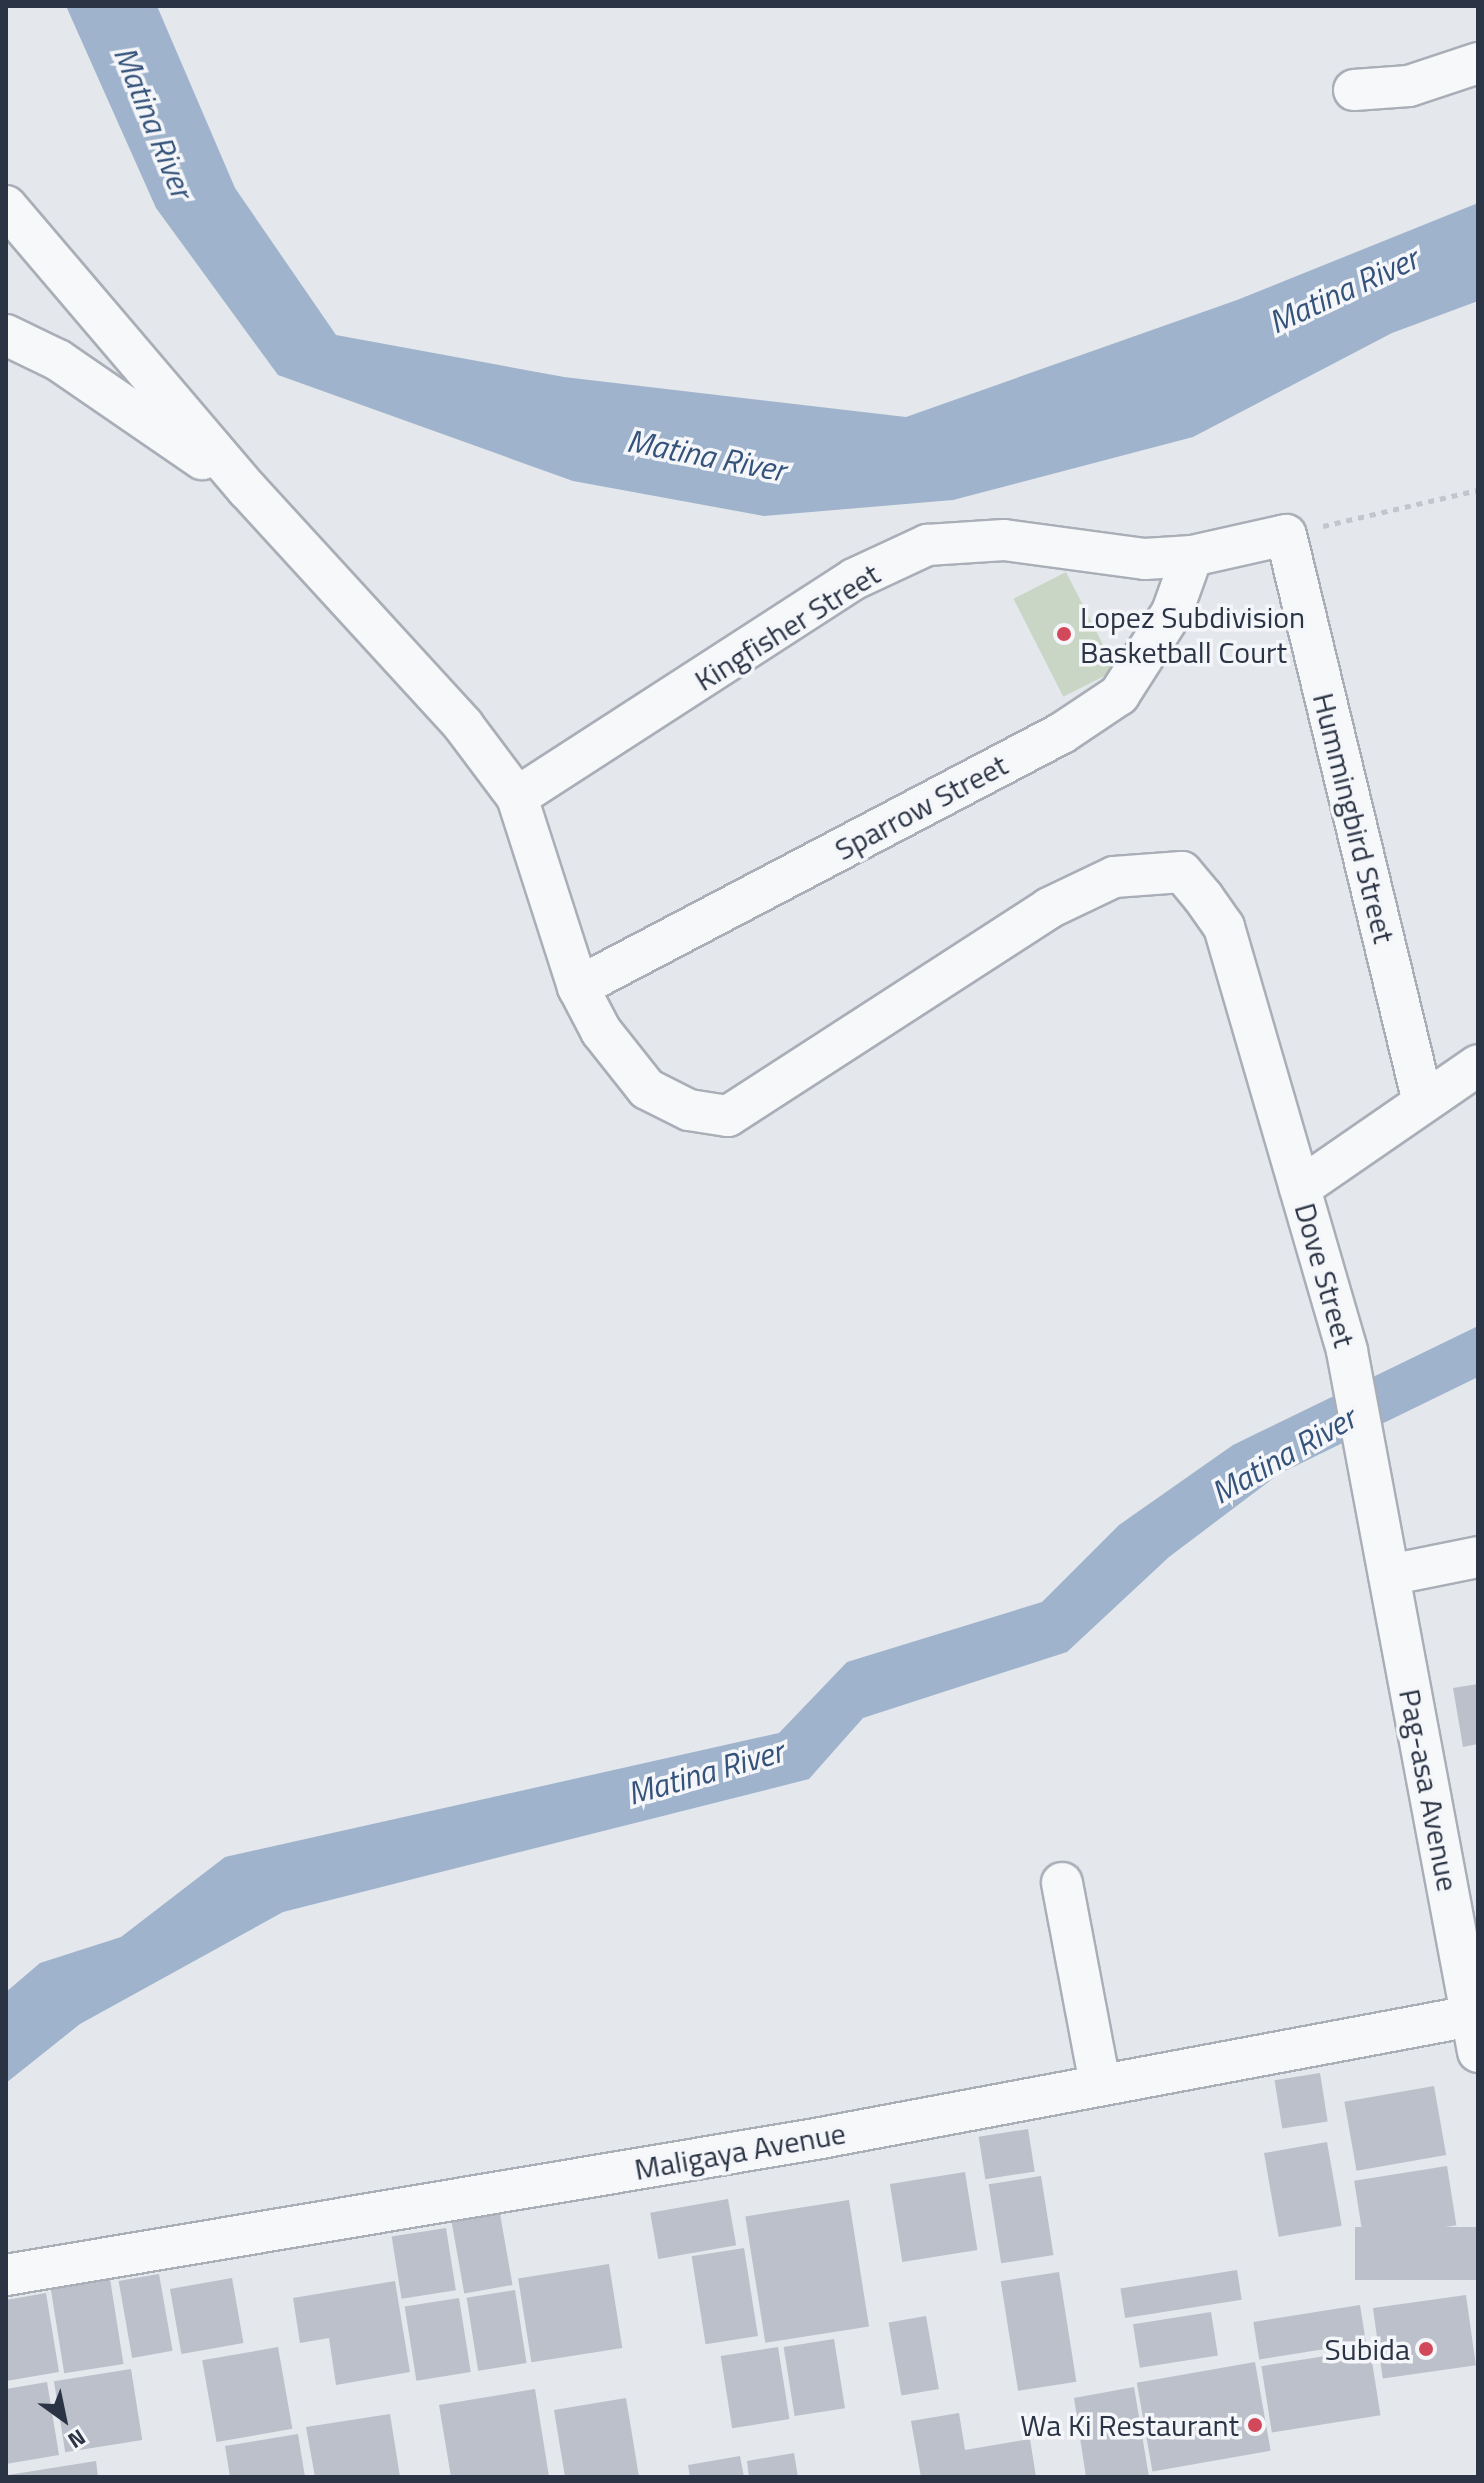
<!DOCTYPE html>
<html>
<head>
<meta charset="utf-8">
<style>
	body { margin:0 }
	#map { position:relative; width:1484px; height:2483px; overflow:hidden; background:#e4e7ec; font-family:"Titillium Web",sans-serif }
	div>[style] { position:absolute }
	.green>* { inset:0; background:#c9d6c5; transform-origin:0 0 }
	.water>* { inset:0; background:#9fb4cc }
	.building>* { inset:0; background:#bbc0ca; transform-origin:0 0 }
	.path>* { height:5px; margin-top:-2.5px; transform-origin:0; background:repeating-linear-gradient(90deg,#c2c5cb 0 6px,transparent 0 12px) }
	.roads { filter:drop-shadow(2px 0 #a9aeb7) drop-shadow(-2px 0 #a9aeb7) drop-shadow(0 2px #a9aeb7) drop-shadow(0 -2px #a9aeb7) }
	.minor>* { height:40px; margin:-20px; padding:0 20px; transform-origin:20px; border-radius:20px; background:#f7f8fa }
	.dots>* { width:22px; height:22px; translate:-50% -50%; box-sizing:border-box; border:4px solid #f4f6f9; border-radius:50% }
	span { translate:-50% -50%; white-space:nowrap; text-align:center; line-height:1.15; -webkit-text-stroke:7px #f4f6f9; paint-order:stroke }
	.poi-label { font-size:30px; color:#2b3445 }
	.left { translate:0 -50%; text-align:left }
	.right { translate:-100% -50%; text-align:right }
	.street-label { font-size:30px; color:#2b3445 }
	.water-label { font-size:32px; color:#34527a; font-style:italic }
	.frame { position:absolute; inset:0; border:8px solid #2b3445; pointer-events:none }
	.north { position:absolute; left:24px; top:2379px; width:80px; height:80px; -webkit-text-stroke:6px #f4f6f9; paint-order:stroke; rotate:147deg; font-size:22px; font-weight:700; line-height:32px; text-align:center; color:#2b3445 }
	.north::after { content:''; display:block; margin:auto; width:28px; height:36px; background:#2b3445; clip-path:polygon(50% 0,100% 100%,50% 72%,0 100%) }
</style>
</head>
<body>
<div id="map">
	<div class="green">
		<i style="left:1066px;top:572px;width:110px;height:59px;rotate:63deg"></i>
	</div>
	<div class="water">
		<i style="clip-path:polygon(66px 6px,157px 6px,235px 188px,336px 335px,564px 377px,906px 417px,1237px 300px,1478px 203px,1478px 301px,1392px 333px,1193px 437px,953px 500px,764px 516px,573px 481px,278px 375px,156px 208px)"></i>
		<i style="clip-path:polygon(1478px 1326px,1478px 1377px,1279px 1474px,1169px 1557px,1067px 1652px,863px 1718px,809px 1779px,283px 1912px,80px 2024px,6px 2083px,6px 1992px,40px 1963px,121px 1937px,225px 1857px,779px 1733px,847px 1662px,1042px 1602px,1119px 1525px,1233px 1445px)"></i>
	</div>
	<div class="building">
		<i style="clip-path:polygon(1478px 1684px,1478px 1744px,1463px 1747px,1453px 1688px)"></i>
		<i style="left:1320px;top:2073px;width:49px;height:46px;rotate:81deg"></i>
		<i style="left:1434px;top:2086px;width:70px;height:91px;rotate:80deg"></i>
		<i style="left:1028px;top:2129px;width:43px;height:50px;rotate:81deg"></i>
		<i style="left:1327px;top:2142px;width:85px;height:64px;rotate:80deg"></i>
		<i style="left:1447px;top:2166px;width:60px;height:94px;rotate:81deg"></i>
		<i style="left:965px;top:2172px;width:79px;height:76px;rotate:81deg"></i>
		<i style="left:1041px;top:2176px;width:80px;height:53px;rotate:81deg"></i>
		<i style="left:728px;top:2199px;width:47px;height:79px;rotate:80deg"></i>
		<i style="left:849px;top:2200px;width:128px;height:105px;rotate:81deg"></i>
		<i style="left:500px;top:2214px;width:72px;height:49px;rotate:80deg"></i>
		<i style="left:1478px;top:2227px;width:53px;height:123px;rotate:90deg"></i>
		<i style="left:446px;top:2228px;width:63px;height:55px;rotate:81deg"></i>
		<i style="left:744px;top:2248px;width:89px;height:53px;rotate:81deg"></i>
		<i style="left:609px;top:2264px;width:85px;height:92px;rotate:81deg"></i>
		<i style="left:1237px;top:2270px;width:30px;height:118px;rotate:81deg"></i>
		<i style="left:1059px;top:2272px;width:111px;height:59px;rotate:81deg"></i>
		<i style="left:159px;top:2274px;width:78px;height:41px;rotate:80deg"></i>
		<i style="left:232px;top:2278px;width:66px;height:63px;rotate:80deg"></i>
		<i style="left:110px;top:2279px;width:86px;height:60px;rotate:81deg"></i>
		<i style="clip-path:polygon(395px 2281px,410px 2372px,336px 2385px,329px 2338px,300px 2343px,293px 2298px)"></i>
		<i style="left:515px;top:2290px;width:74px;height:49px;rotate:81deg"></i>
		<i style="clip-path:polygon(46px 2293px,59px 2372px,6px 2381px,6px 2300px)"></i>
		<i style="left:1466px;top:2295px;width:71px;height:94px;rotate:82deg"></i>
		<i style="left:459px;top:2298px;width:75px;height:55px;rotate:81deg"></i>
		<i style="left:1360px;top:2305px;width:38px;height:108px;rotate:81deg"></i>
		<i style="left:1211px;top:2312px;width:44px;height:79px;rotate:81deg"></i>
		<i style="left:926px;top:2316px;width:74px;height:38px;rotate:80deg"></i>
		<i style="left:834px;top:2339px;width:70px;height:51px;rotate:81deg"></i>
		<i style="left:278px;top:2347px;width:83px;height:77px;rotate:80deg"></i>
		<i style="left:778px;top:2347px;width:73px;height:58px;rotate:81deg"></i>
		<i style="left:1370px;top:2349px;width:67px;height:110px;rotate:81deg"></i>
		<i style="left:1255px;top:2362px;width:90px;height:120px;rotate:80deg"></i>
		<i style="left:131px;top:2369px;width:72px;height:78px;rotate:81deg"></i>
		<i style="clip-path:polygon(47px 2382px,59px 2455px,6px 2464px,6px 2389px)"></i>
		<i style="clip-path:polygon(1134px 2387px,1149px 2477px,1086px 2477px,1074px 2398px)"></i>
		<i style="clip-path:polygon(535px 2389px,549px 2477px,451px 2477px,439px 2405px)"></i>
		<i style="clip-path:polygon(626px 2398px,639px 2477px,565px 2477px,554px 2410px)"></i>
		<i style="clip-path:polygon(959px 2413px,965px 2450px,1030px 2439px,1036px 2477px,921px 2477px,911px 2421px)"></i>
		<i style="clip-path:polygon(390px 2414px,400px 2477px,315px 2477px,306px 2427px)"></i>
		<i style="clip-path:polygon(298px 2434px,305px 2477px,230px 2477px,225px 2446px)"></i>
		<i style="clip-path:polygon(794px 2453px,798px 2477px,749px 2477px,747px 2461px)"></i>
		<i style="clip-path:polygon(740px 2456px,744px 2477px,690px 2477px,688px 2465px)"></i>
		<i style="clip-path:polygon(96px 2461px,98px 2477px,8px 2477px,8px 2475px)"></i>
	</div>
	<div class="path">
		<i style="left:1323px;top:526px;width:159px;rotate:-13.1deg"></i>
	</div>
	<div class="roads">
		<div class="minor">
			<i style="left:1354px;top:90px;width:55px;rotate:-4.2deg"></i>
			<i style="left:1409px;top:86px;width:73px;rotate:-18.4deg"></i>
			<i style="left:6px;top:206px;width:373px;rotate:49.6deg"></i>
			<i style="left:248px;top:490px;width:319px;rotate:47.5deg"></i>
			<i style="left:463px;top:725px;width:90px;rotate:53.1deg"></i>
			<i style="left:517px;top:797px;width:401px;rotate:-32.9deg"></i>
			<i style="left:854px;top:579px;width:81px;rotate:-25deg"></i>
			<i style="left:927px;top:545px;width:77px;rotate:-3.7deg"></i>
			<i style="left:1004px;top:540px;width:142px;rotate:7.7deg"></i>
			<i style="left:1145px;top:559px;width:47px;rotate:-3.7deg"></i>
			<i style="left:1192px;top:556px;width:96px;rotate:-12.6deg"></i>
			<i style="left:1286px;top:535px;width:583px;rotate:76.42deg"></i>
			<i style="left:6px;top:335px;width:58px;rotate:25.7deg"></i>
			<i style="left:58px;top:360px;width:175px;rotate:34.5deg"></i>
			<i style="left:517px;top:797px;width:200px;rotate:72.2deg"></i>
			<i style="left:578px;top:987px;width:50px;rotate:62.4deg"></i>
			<i style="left:601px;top:1031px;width:74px;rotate:51.6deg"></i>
			<i style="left:647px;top:1089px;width:47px;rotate:26.6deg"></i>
			<i style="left:689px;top:1110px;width:39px;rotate:9deg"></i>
			<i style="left:728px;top:1116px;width:382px;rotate:-32.9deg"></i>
			<i style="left:1049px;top:908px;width:72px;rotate:-25.5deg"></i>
			<i style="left:1114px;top:877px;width:68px;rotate:-4.2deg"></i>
			<i style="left:1182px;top:872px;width:33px;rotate:50deg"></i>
			<i style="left:1203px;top:897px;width:37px;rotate:55deg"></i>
			<i style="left:1224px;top:927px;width:441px;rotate:73.8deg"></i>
			<i style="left:1347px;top:1351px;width:713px;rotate:79.41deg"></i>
			<i style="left:578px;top:987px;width:547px;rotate:-27.69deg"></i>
			<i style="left:1062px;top:733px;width:69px;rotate:-33.7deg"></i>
			<i style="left:1119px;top:695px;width:98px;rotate:-57.4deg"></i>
			<i style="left:1172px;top:612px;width:59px;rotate:-70.3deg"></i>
			<i style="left:1300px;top:1188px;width:216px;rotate:-34.6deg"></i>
			<i style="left:1389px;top:1575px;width:91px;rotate:-11.4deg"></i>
			<i style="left:1062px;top:1883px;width:206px;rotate:79.3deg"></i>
			<i style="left:6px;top:2275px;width:826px;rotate:-9.54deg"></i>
			<i style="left:821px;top:2138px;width:661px;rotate:-10.63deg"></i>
		</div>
	</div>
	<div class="dots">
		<i style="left:1064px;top:634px;background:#d1495b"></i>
		<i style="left:1426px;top:2349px;background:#d1495b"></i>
		<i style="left:1255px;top:2425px;background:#d1495b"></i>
	</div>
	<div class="poi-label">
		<span class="left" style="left:1080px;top:634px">Lopez Subdivision<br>Basketball Court</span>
		<span class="right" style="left:1410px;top:2349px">Subida</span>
		<span class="right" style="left:1239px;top:2425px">Wa Ki Restaurant</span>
	</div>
	<div class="street-label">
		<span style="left:787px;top:627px;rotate:-32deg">Kingfisher Street</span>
		<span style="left:921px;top:807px;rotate:-28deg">Sparrow Street</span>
		<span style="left:1354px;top:818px;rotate:76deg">Hummingbird Street</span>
		<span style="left:1325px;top:1275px;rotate:74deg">Dove Street</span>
		<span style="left:1429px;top:1790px;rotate:79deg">Pag-asa Avenue</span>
		<span style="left:740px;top:2151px;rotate:-10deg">Maligaya Avenue</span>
	</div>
	<div class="water-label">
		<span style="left:154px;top:122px;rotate:68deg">Matina River</span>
		<span style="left:1343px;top:290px;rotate:-25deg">Matina River</span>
		<span style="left:706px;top:455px;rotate:11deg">Matina River</span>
		<span style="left:1283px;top:1455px;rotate:-30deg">Matina River</span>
		<span style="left:705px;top:1772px;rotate:-16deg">Matina River</span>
	</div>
	<div class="frame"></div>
	<div class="north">N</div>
</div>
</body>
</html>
